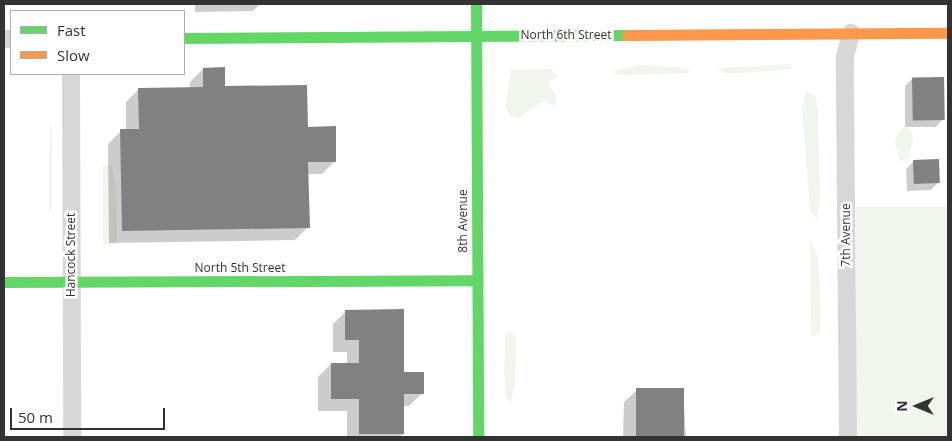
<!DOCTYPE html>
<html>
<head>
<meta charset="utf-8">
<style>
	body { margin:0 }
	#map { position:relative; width:952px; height:441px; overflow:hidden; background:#fff; font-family:"Open Sans",sans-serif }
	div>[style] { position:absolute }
	.green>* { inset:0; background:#f1f5ed; transform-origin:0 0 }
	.shadow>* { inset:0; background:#0003 }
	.building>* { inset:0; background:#818181; transform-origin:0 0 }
	.street>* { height:18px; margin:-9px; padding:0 9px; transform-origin:9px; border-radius:9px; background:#d7d7d7 }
	.fast>* { height:11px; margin:-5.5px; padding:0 5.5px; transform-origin:5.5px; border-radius:5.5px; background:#63d668 }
	.slow>* { height:11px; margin:-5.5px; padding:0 5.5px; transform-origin:5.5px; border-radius:5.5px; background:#ff974d }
	span { translate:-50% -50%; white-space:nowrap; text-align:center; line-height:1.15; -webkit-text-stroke:5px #fff; paint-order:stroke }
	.street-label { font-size:12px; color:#333 }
	.frame { position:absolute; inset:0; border:5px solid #333; pointer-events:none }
	.legend { position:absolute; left:10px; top:10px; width:175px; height:65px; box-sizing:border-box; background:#fff; border:1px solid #adadad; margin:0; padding:6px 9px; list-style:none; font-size:15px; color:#333 }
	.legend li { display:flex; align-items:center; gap:10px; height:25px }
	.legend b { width:25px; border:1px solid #adadad }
	.north { position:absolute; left:892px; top:381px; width:50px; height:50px; -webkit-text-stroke:4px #fff; paint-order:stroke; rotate:270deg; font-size:14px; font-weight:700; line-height:20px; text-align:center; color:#333 }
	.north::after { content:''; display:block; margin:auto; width:18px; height:22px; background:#333; clip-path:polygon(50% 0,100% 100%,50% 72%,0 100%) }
	.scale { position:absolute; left:10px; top:408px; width:155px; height:22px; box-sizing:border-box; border:2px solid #333; border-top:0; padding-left:6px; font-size:15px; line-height:18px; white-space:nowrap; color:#333; -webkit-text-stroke:4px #fff; paint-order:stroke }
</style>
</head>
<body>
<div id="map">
	<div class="green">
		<i style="clip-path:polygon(790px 64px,791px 69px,743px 73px,725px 73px,715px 68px)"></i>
		<i style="clip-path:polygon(640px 65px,679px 67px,690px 70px,687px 73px,629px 75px,616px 75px,613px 71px)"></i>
		<i style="clip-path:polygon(552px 69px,557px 77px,548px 83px,556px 95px,556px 106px,542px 102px,519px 118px,510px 116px,505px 107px,511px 70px)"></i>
		<i style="clip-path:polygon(807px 91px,816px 96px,818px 111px,820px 198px,817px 219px,810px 211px,802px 105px)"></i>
		<i style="clip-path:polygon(50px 124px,52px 129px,52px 211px,49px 210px)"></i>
		<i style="clip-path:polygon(903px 127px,911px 129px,913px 141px,909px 158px,900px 161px,894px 140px)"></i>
		<i style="clip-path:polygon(103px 165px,112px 165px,116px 189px,117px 242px,113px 246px,103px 245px)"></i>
		<i style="left:948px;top:207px;width:230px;height:92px;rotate:90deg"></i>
		<i style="clip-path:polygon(810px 242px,817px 253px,819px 270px,821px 323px,819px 335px,811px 335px)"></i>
		<i style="clip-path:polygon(509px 331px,516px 337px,516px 351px,515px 386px,511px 402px,506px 399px,504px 375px,505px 334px)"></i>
	</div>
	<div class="shadow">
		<i style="clip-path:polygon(195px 4px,260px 4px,253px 11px,195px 12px)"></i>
		<i style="clip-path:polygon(203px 69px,224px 87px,307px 128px,335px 161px,322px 174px,307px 174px,308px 227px,295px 240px,109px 243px,108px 144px,121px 131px,126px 131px,126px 102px,139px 89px,190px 88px,190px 82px)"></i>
		<i style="clip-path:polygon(912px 79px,943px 119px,936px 127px,905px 127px,905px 86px)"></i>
		<i style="clip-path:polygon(914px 161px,938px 183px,931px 190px,907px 191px,906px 169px)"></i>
		<i style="clip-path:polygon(346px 311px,422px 393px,409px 406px,403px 406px,403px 434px,399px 437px,347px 437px,347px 411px,318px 411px,318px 377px,331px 364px,347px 364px,347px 352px,333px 352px,333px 324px)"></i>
		<i style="clip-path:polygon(683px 389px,686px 437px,623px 437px,624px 402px,637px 390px)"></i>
	</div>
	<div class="building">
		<i style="clip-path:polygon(225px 67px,225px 86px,307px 85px,308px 127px,336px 126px,336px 162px,308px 162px,310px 228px,122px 231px,120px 129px,139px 129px,138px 88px,203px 87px,203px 68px)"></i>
		<i style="left:944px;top:77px;width:43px;height:32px;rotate:89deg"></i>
		<i style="left:939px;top:159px;width:24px;height:26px;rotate:88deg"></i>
		<i style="clip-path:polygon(404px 309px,404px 372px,424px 372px,424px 394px,404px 394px,404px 434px,359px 434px,359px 399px,331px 399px,331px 363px,359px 363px,359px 340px,345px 340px,345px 310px)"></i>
		<i style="left:636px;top:388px;width:48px;height:49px"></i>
	</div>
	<div class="street">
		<i style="left:4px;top:39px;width:7px"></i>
		<i style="left:71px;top:74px;width:363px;rotate:89.8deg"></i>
		<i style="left:848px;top:437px;width:380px;rotate:-90.5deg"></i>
		<i style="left:845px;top:57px;width:25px;rotate:-76deg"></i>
	</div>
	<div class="fast">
		<i style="left:476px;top:4px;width:433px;rotate:89.7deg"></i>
		<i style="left:184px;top:38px;width:443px;rotate:-0.4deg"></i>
		<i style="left:4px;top:282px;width:473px;rotate:-0.2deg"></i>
	</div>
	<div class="slow">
		<i style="left:627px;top:35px;width:321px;rotate:-0.4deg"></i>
	</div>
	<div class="street-label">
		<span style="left:566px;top:35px">North 6th Street</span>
		<span style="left:463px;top:221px;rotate:-90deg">8th Avenue</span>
		<span style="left:846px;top:235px;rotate:-90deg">7th Avenue</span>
		<span style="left:71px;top:255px;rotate:-90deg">Hancock Street</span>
		<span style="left:240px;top:268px">North 5th Street</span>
	</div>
	<div class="frame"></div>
	<ul class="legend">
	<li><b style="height:6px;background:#63d668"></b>Fast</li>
	<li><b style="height:6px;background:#ff974d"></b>Slow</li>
	</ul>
	<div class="north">N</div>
	<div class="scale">50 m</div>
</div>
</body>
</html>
